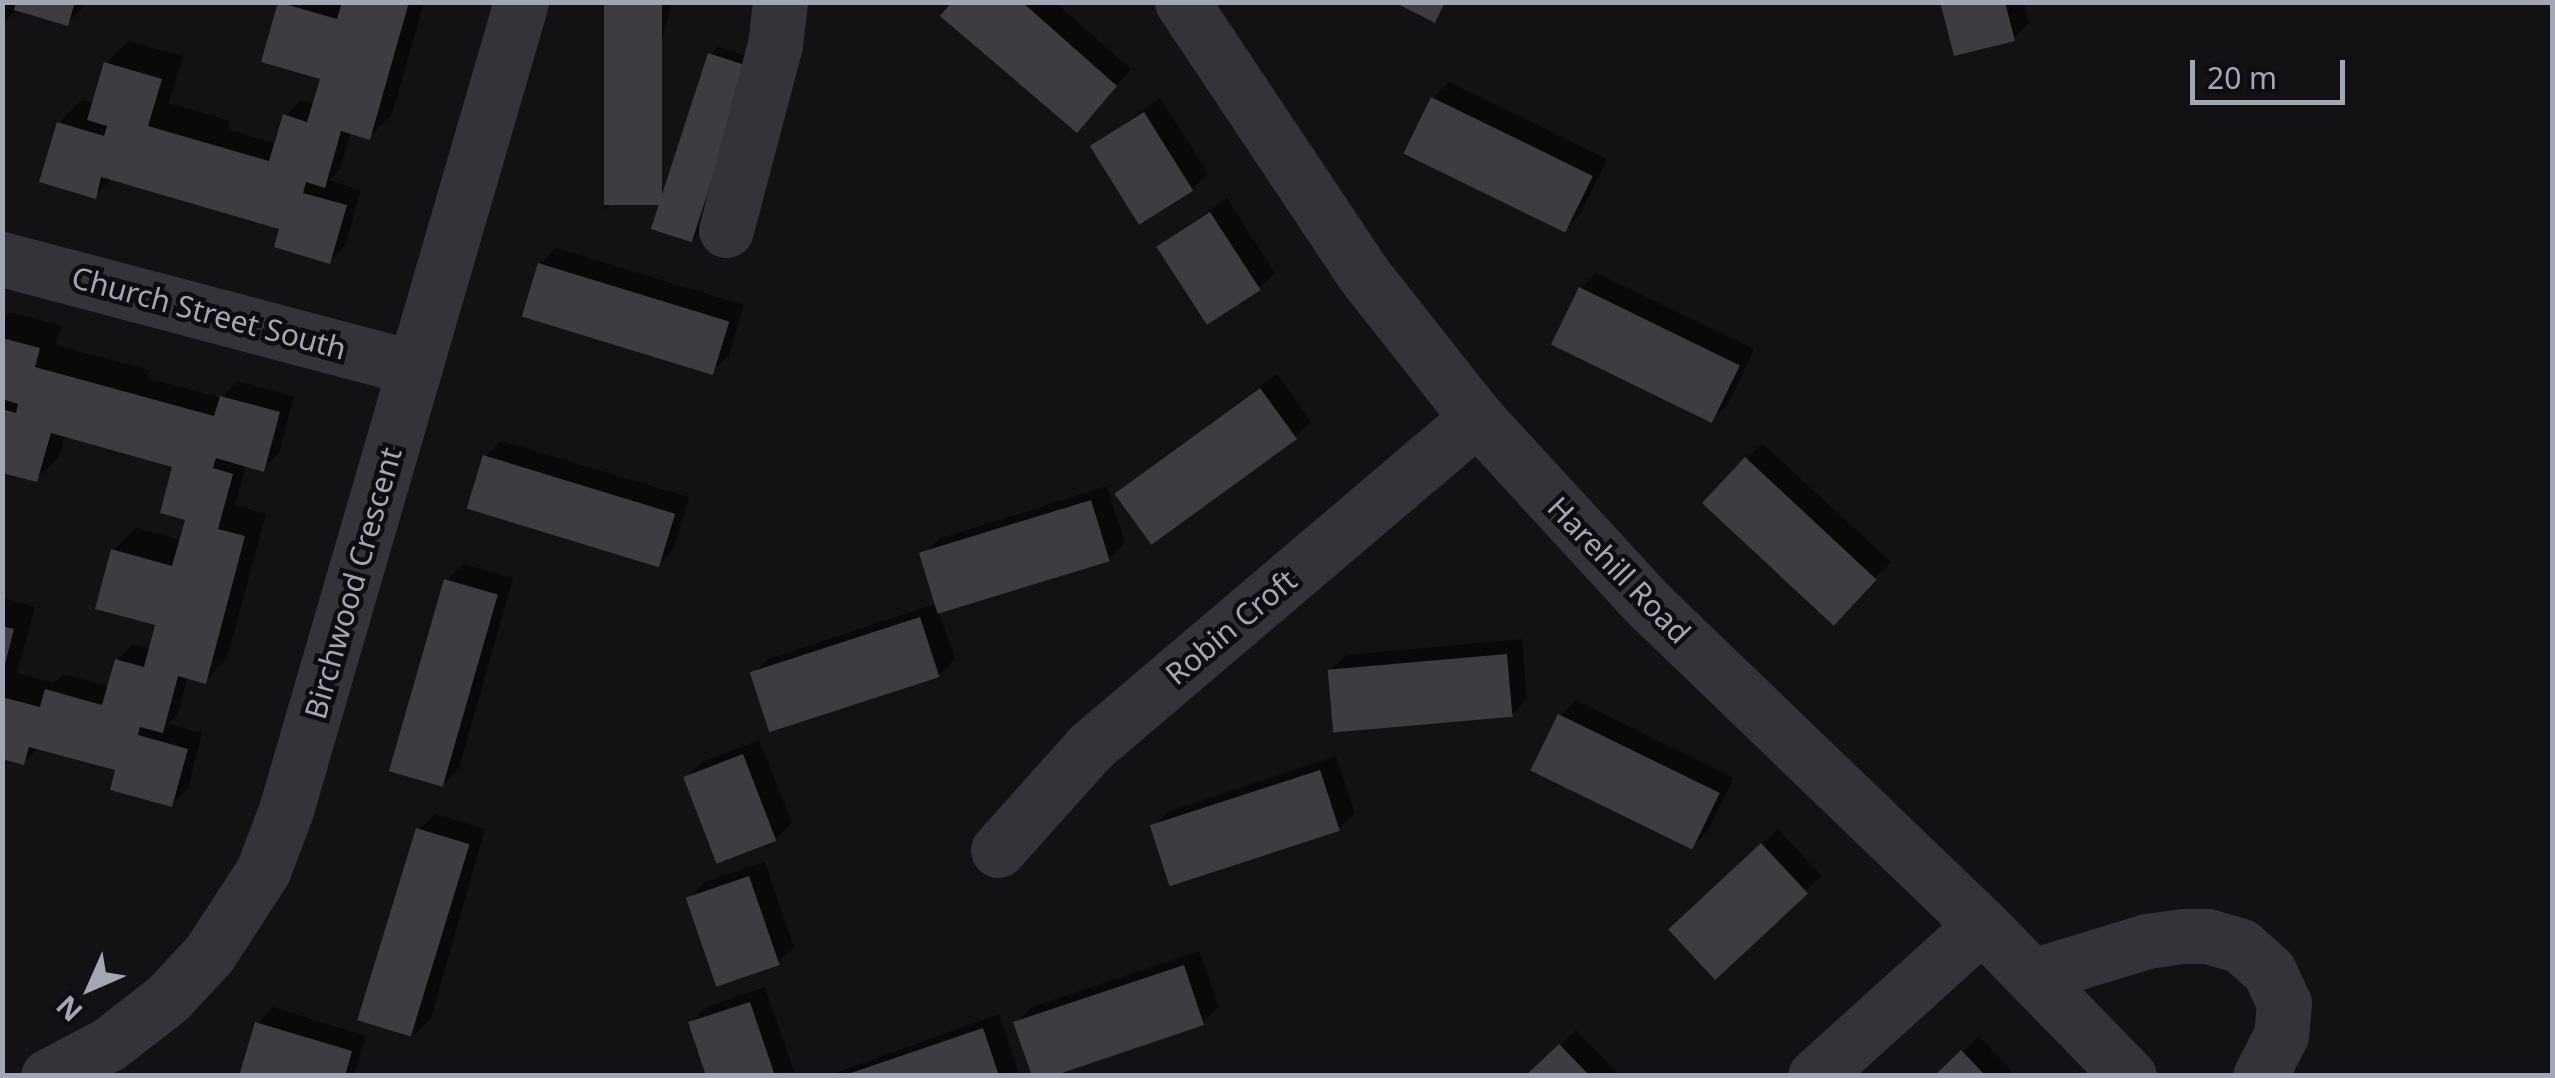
<!DOCTYPE html>
<html>
<head>
<meta charset="utf-8">
<style>
	body { margin:0 }
	#map { position:relative; width:2555px; height:1078px; overflow:hidden; background:#121214; font-family:"Noto Sans",sans-serif }
	div>[style] { position:absolute }
	.shadow>* { inset:0; background:#0007; transform-origin:0 0 }
	.building>* { inset:0; background:#3c3c41; transform-origin:0 0 }
	.minor>* { height:55px; margin:-27.5px; padding:0 27.5px; transform-origin:27.5px; border-radius:27.5px; background:#333439 }
	span { translate:-50% -50%; white-space:nowrap; text-align:center; line-height:1.15; -webkit-text-stroke:9px #0d0d0f; paint-order:stroke }
	.street-label { font-size:30px; color:#a3a7b5 }
	.frame { position:absolute; inset:0; border:5px solid #a3a7b5; pointer-events:none }
	.north { position:absolute; left:40px; top:938px; width:100px; height:100px; -webkit-text-stroke:8px #0d0d0f; paint-order:stroke; rotate:225deg; font-size:28px; font-weight:700; line-height:40px; text-align:center; color:#a3a7b5 }
	.north::after { content:''; display:block; margin:auto; width:35px; height:45px; background:#a3a7b5; clip-path:polygon(50% 0,100% 100%,50% 72%,0 100%) }
	.scale { position:absolute; left:2190px; top:60px; width:155px; height:45px; box-sizing:border-box; border:5px solid #a3a7b5; border-top:0; padding-left:12px; font-size:30px; line-height:35px; white-space:nowrap; color:#a3a7b5; -webkit-text-stroke:8px #0d0d0f; paint-order:stroke }
</style>
</head>
<body>
<div id="map">
	<div class="shadow">
		<i style="clip-path:polygon(2px 2px,88px 2px,68px 23px,18px 9px,2px 24px)"></i>
		<i style="clip-path:polygon(281px 2px,424px 2px,392px 115px,369px 137px,351px 132px,340px 169px,329px 180px,361px 190px,345px 246px,329px 261px,282px 228px,113px 178px,95px 196px,59px 123px,82px 100px,94px 104px,106px 64px,128px 41px,183px 56px,169px 103px,230px 121px,228px 129px,277px 144px,285px 116px,301px 100px,315px 104px,324px 77px)"></i>
		<i style="clip-path:polygon(606px 2px,672px 2px,621px 194px,605px 210px)"></i>
		<i style="clip-path:polygon(955px 2px,1055px 2px,1131px 69px,1092px 114px)"></i>
		<i style="clip-path:polygon(1943px 2px,2024px 2px,2029px 23px,2013px 39px)"></i>
		<i style="clip-path:polygon(718px 47px,755px 59px,700px 232px,693px 240px,710px 55px)"></i>
		<i style="clip-path:polygon(1449px 82px,1607px 159px,1580px 214px,1564px 230px,1433px 98px)"></i>
		<i style="clip-path:polygon(1160px 98px,1208px 173px,1193px 189px,1093px 147px)"></i>
		<i style="clip-path:polygon(1227px 198px,1275px 273px,1259px 288px,1160px 246px)"></i>
		<i style="clip-path:polygon(556px 248px,744px 305px,729px 355px,713px 371px,540px 264px)"></i>
		<i style="clip-path:polygon(1596px 273px,1754px 349px,1728px 404px,1712px 419px,1581px 288px)"></i>
		<i style="clip-path:polygon(10px 312px,61px 326px,56px 345px,149px 370px,147px 378px,221px 398px,238px 381px,294px 397px,279px 453px,263px 469px,246px 464px,235px 505px,266px 514px,227px 658px,205px 681px,188px 676px,178px 714px,168px 724px,202px 733px,188px 788px,172px 804px,118px 769px,39px 747px,24px 762px,2px 757px,2px 598px,35px 607px,17px 673px,54px 683px,63px 674px,110px 687px,117px 660px,133px 644px,151px 649px,158px 623px,114px 550px,136px 528px,182px 540px,188px 518px,175px 465px,65px 435px,59px 457px,36px 479px,2px 470px,2px 319px)"></i>
		<i style="clip-path:polygon(1277px 374px,1311px 422px,1295px 437px,1117px 492px)"></i>
		<i style="clip-path:polygon(501px 441px,689px 497px,674px 548px,659px 564px,485px 456px)"></i>
		<i style="clip-path:polygon(1762px 443px,1891px 562px,1849px 606px,1747px 458px)"></i>
		<i style="clip-path:polygon(1107px 486px,1125px 543px,1109px 558px,939px 613px,955px 659px,939px 675px,753px 675px,768px 659px,938px 603px,923px 555px,939px 539px)"></i>
		<i style="clip-path:polygon(463px 564px,513px 578px,459px 768px,444px 784px,447px 580px)"></i>
		<i style="clip-path:polygon(1522px 639px,1527px 699px,1511px 715px,1330px 671px,1346px 655px)"></i>
		<i style="clip-path:polygon(1576px 700px,1734px 778px,1707px 832px,1691px 848px,1561px 716px)"></i>
		<i style="clip-path:polygon(759px 740px,792px 823px,776px 839px,686px 778px,702px 762px)"></i>
		<i style="clip-path:polygon(1336px 756px,1355px 813px,1339px 828px,1153px 828px,1168px 812px)"></i>
		<i style="clip-path:polygon(435px 814px,485px 829px,431px 1018px,415px 1034px,419px 830px)"></i>
		<i style="left:1778px;top:829px;width:64px;height:146px;rotate:47deg"></i>
		<i style="clip-path:polygon(765px 862px,794px 947px,778px 962px,689px 898px,705px 882px)"></i>
		<i style="clip-path:polygon(1199px 951px,1219px 1006px,1203px 1022px,1016px 1023px,1032px 1007px)"></i>
		<i style="clip-path:polygon(765px 987px,794px 1072px,709px 1076px,691px 1023px,707px 1007px)"></i>
		<i style="clip-path:polygon(273px 1007px,366px 1036px,354px 1076px,245px 1076px,258px 1023px)"></i>
		<i style="clip-path:polygon(999px 1014px,1018px 1070px,1012px 1076px,827px 1076px)"></i>
		<i style="clip-path:polygon(1576px 1030px,1620px 1076px,1528px 1076px)"></i>
		<i style="clip-path:polygon(1979px 1036px,2016px 1076px,1937px 1076px)"></i>
	</div>
	<div class="building">
		<i style="clip-path:polygon(16px 2px,75px 2px,68px 26px,14px 10px)"></i>
		<i style="clip-path:polygon(278px 2px,337px 19px,342px 2px,409px 2px,370px 140px,341px 131px,325px 188px,306px 182px,303px 193px,347px 205px,330px 264px,274px 247px,279px 229px,101px 177px,96px 199px,39px 182px,57px 122px,104px 136px,107px 126px,87px 120px,104px 62px,162px 79px,148px 126px,269px 161px,283px 114px,307px 122px,320px 79px,261px 62px)"></i>
		<i style="left:604px;top:2px;width:58px;height:203px"></i>
		<i style="clip-path:polygon(952px 2px,1022px 2px,1117px 86px,1077px 133px,940px 16px)"></i>
		<i style="clip-path:polygon(1394px 2px,1445px 2px,1435px 23px)"></i>
		<i style="clip-path:polygon(1940px 2px,2005px 2px,2015px 41px,1954px 56px)"></i>
		<i style="left:708px;top:53px;width:43px;height:185px;rotate:18deg"></i>
		<i style="left:1431px;top:97px;width:180px;height:63px;rotate:26deg"></i>
		<i style="left:1144px;top:112px;width:93px;height:64px;rotate:58deg"></i>
		<i style="left:1210px;top:212px;width:93px;height:64px;rotate:57deg"></i>
		<i style="left:538px;top:263px;width:200px;height:56px;rotate:17deg"></i>
		<i style="left:1579px;top:287px;width:179px;height:64px;rotate:26deg"></i>
		<i style="clip-path:polygon(2px 338px,40px 348px,35px 367px,214px 416px,220px 396px,280px 412px,264px 472px,216px 458px,213px 468px,233px 474px,218px 529px,245px 536px,206px 684px,178px 676px,163px 733px,140px 727px,138px 735px,188px 749px,172px 807px,110px 790px,115px 770px,29px 747px,24px 765px,2px 759px,2px 697px,40px 707px,45px 689px,102px 705px,115px 659px,144px 667px,155px 625px,95px 609px,111px 549px,172px 566px,185px 520px,160px 513px,172px 467px,51px 433px,37px 482px,2px 473px,2px 409px,16px 413px,18px 404px,2px 399px)"></i>
		<i style="left:1260px;top:388px;width:63px;height:180px;rotate:54deg"></i>
		<i style="left:483px;top:455px;width:201px;height:56px;rotate:17deg"></i>
		<i style="left:1745px;top:457px;width:180px;height:63px;rotate:43deg"></i>
		<i style="left:1091px;top:500px;width:64px;height:180px;rotate:73deg"></i>
		<i style="left:444px;top:579px;width:56px;height:200px;rotate:16deg"></i>
		<i style="left:920px;top:617px;width:63px;height:179px;rotate:72deg"></i>
		<i style="clip-path:polygon(2px 626px,14px 629px,4px 668px,2px 668px)"></i>
		<i style="left:1507px;top:654px;width:63px;height:180px;rotate:85deg"></i>
		<i style="left:1558px;top:714px;width:180px;height:63px;rotate:26deg"></i>
		<i style="left:743px;top:754px;width:93px;height:64px;rotate:69deg"></i>
		<i style="left:1320px;top:770px;width:64px;height:179px;rotate:72deg"></i>
		<i style="left:416px;top:828px;width:56px;height:201px;rotate:17deg"></i>
		<i style="left:1761px;top:843px;width:69px;height:127px;rotate:47deg"></i>
		<i style="left:749px;top:876px;width:94px;height:67px;rotate:71deg"></i>
		<i style="clip-path:polygon(1184px 965px,1204px 1025px,1053px 1076px,1032px 1076px,1013px 1022px)"></i>
		<i style="clip-path:polygon(750px 1002px,775px 1076px,706px 1076px,688px 1022px)"></i>
		<i style="clip-path:polygon(255px 1022px,352px 1051px,345px 1076px,239px 1076px)"></i>
		<i style="clip-path:polygon(983px 1028px,999px 1076px,845px 1076px,845px 1075px)"></i>
		<i style="clip-path:polygon(1559px 1044px,1590px 1076px,1525px 1076px)"></i>
		<i style="clip-path:polygon(1961px 1050px,1986px 1076px,1934px 1076px)"></i>
	</div>
	<div class="minor">
		<i style="left:1182px;top:2px;width:328px;rotate:56.3deg"></i>
		<i style="left:1364px;top:275px;width:182px;rotate:51.7deg"></i>
		<i style="left:1477px;top:418px;width:250px;rotate:47.4deg"></i>
		<i style="left:1646px;top:602px;width:466px;rotate:43.9deg"></i>
		<i style="left:1982px;top:925px;width:211px;rotate:45.8deg"></i>
		<i style="left:726px;top:230px;width:191px;rotate:-75.2deg"></i>
		<i style="left:775px;top:45px;width:43px;rotate:-83.4deg"></i>
		<i style="left:2px;top:259px;width:427px;rotate:14.8deg"></i>
		<i style="left:998px;top:850px;width:138px;rotate:-48.2deg"></i>
		<i style="left:1090px;top:747px;width:508px;rotate:-40.37deg"></i>
		<i style="left:2032px;top:976px;width:120px;rotate:-16.9deg"></i>
		<i style="left:2147px;top:941px;width:35px;rotate:-8deg"></i>
		<i style="left:2182px;top:936px;width:25px"></i>
		<i style="left:2207px;top:936px;width:35px;rotate:16deg"></i>
		<i style="left:2241px;top:946px;width:38px;rotate:42deg"></i>
		<i style="left:2269px;top:971px;width:35px;rotate:65deg"></i>
		<i style="left:2284px;top:1003px;width:32px;rotate:95deg"></i>
		<i style="left:2281px;top:1035px;width:46px;rotate:117.1deg"></i>
		<i style="left:48px;top:1076px;width:69px;rotate:-27.7deg"></i>
		<i style="left:109px;top:1044px;width:75px;rotate:-37.9deg"></i>
		<i style="left:168px;top:998px;width:60px;rotate:-47deg"></i>
		<i style="left:209px;top:954px;width:99px;rotate:-57deg"></i>
		<i style="left:263px;top:871px;width:65px;rotate:-69.3deg"></i>
		<i style="left:286px;top:810px;width:841px;rotate:-73.78deg"></i>
		<i style="left:1815px;top:1076px;width:225px;rotate:-42.1deg"></i>
	</div>
	<div class="street-label">
		<span style="left:209px;top:313px;rotate:15deg">Church Street South</span>
		<span style="left:1619px;top:570px;rotate:46deg">Harehill Road</span>
		<span style="left:353px;top:583px;rotate:-74deg">Birchwood Crescent</span>
		<span style="left:1231px;top:627px;rotate:-40deg">Robin Croft</span>
	</div>
	<div class="frame"></div>
	<div class="north">N</div>
	<div class="scale">20 m</div>
</div>
</body>
</html>
